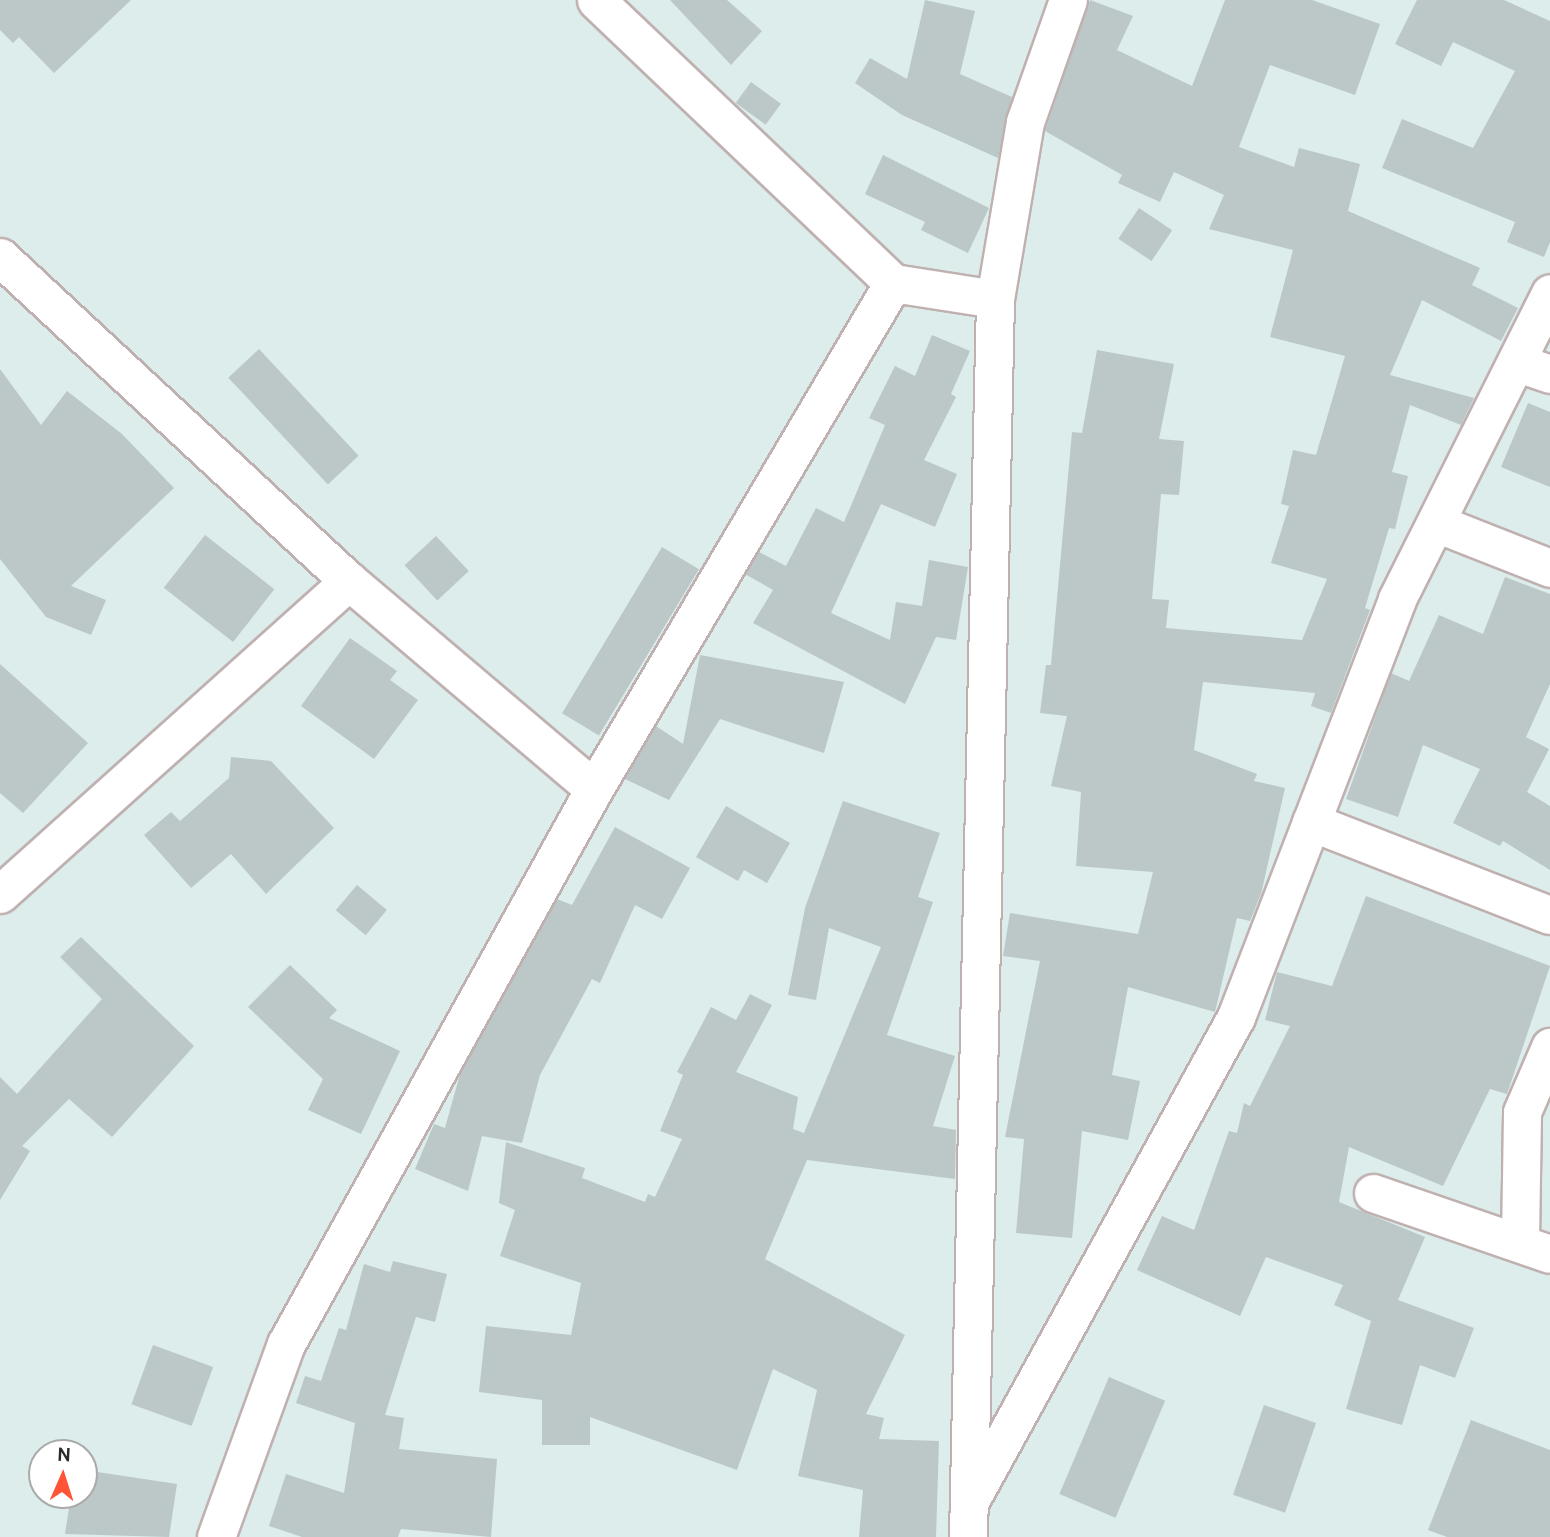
<!DOCTYPE html>
<html>
<head>
<meta charset="utf-8">
<style>
	body { margin:0 }
	#map { position:relative; width:1550px; height:1537px; overflow:hidden; background:#dcedeb; font-family:Cabin,sans-serif }
	div>[style] { position:absolute }
	.building>* { inset:0; background:#bbc8c7; transform-origin:0 0 }
	.roads { filter:drop-shadow(2px 0 #bfb1b0) drop-shadow(-2px 0 #bfb1b0) drop-shadow(0 2px #bfb1b0) drop-shadow(0 -2px #bfb1b0) }
	.minor>* { height:37px; margin:-18.5px; padding:0 18.5px; transform-origin:18.5px; border-radius:18.5px; background:#fff }
	span { translate:-50% -50%; white-space:nowrap; text-align:center; line-height:1.15; -webkit-text-stroke:5px #fff; paint-order:stroke }
	.north { position:absolute; left:28px; top:1439px; width:70px; height:70px; box-sizing:border-box; background:#fff; border:2px solid #aaa; border-radius:50%; rotate:3deg; font-size:19px; font-weight:700; line-height:28px; text-align:center; color:#2a2a2a }
	.north::after { content:''; display:block; margin:auto; width:24px; height:32px; background:#ff5436; clip-path:polygon(50% 0,100% 100%,50% 72%,0 100%) }
</style>
</head>
<body>
<div id="map">
	<div class="building">
		<i style="clip-path:polygon(0 0,131px 0,54px 73px,19px 37px,13px 43px,0 30px)"></i>
		<i style="clip-path:polygon(670px 0,727px 0,762px 31px,731px 65px)"></i>
		<i style="clip-path:polygon(925px 0,975px 11px,960px 74px,1012px 97px,998px 158px,902px 115px,855px 83px,870px 58px,907px 79px)"></i>
		<i style="clip-path:polygon(1090px 0,1133px 16px,1117px 50px,1192px 86px,1225px 0,1312px 0,1380px 24px,1355px 95px,1270px 65px,1239px 147px,1294px 167px,1299px 148px,1360px 164px,1348px 211px,1480px 268px,1472px 285px,1518px 308px,1501px 341px,1422px 300px,1390px 375px,1474px 398px,1461px 425px,1410px 405px,1392px 472px,1408px 476px,1395px 529px,1389px 528px,1365px 608px,1370px 610px,1331px 713px,1311px 706px,1315px 693px,1203px 682px,1194px 750px,1257px 774px,1254px 781px,1285px 788px,1261px 894px,1250px 921px,1237px 918px,1215px 1012px,1128px 987px,1112px 1075px,1140px 1081px,1128px 1140px,1082px 1131px,1072px 1238px,1016px 1233px,1024px 1139px,1005px 1137px,1040px 961px,1003px 956px,1010px 913px,1138px 934px,1153px 872px,1076px 866px,1081px 792px,1051px 786px,1067px 716px,1040px 713px,1046px 665px,1051px 665px,1072px 432px,1082px 433px,1097px 350px,1174px 364px,1159px 439px,1184px 441px,1179px 495px,1161px 494px,1152px 599px,1169px 600px,1166px 628px,1302px 640px,1327px 579px,1271px 563px,1289px 506px,1281px 504px,1293px 450px,1316px 455px,1345px 356px,1270px 337px,1293px 250px,1209px 229px,1224px 195px,1174px 172px,1160px 202px,1118px 183px,1122px 175px,1045px 131px)"></i>
		<i style="clip-path:polygon(1417px 0,1504px 0,1550px 21px,1550px 242px,1544px 257px,1507px 242px,1515px 222px,1382px 168px,1402px 119px,1473px 148px,1515px 71px,1453px 42px,1441px 66px,1395px 44px)"></i>
		<i style="left:751px;top:82px;width:37px;height:26px;rotate:36deg"></i>
		<i style="clip-path:polygon(883px 155px,989px 208px,968px 253px,921px 230px,925px 222px,865px 194px)"></i>
		<i style="left:1139px;top:208px;width:40px;height:37px;rotate:34deg"></i>
		<i style="clip-path:polygon(932px 335px,970px 351px,951px 394px,956px 397px,924px 460px,957px 474px,935px 527px,881px 504px,831px 613px,890px 640px,896px 602px,922px 606px,929px 560px,968px 567px,956px 640px,936px 637px,905px 704px,753px 623px,773px 590px,745px 574px,759px 552px,786px 566px,816px 508px,844px 522px,885px 425px,869px 418px,895px 366px,915px 376px)"></i>
		<i style="left:259px;top:349px;width:146px;height:42px;rotate:47deg"></i>
		<i style="clip-path:polygon(0 369px,41px 425px,67px 391px,122px 434px,174px 488px,71px 586px,106px 600px,91px 635px,46px 617px,0 559px)"></i>
		<i style="clip-path:polygon(1528px 403px,1550px 412px,1550px 487px,1501px 467px)"></i>
		<i style="left:205px;top:535px;width:88px;height:67px;rotate:38deg"></i>
		<i style="left:436px;top:536px;width:48px;height:43px;rotate:47deg"></i>
		<i style="left:662px;top:547px;width:43px;height:194px;rotate:31deg"></i>
		<i style="clip-path:polygon(1505px 577px,1550px 594px,1550px 684px,1526px 737px,1549px 749px,1527px 792px,1550px 806px,1550px 870px,1503px 841px,1500px 846px,1453px 823px,1480px 769px,1423px 745px,1398px 817px,1346px 799px,1391px 673px,1409px 681px,1439px 615px,1483px 634px)"></i>
		<i style="clip-path:polygon(350px 638px,397px 671px,390px 680px,418px 700px,374px 759px,301px 706px)"></i>
		<i style="clip-path:polygon(700px 655px,844px 682px,824px 753px,720px 719px,669px 800px,625px 779px,656px 726px,683px 744px)"></i>
		<i style="clip-path:polygon(0 664px,88px 743px,23px 813px,0 793px)"></i>
		<i style="clip-path:polygon(231px 757px,271px 761px,334px 828px,266px 894px,231px 854px,191px 888px,144px 835px,171px 812px,180px 821px,229px 778px)"></i>
		<i style="clip-path:polygon(843px 801px,940px 833px,918px 897px,933px 902px,887px 1035px,955px 1056px,933px 1126px,956px 1130px,955px 1179px,807px 1160px,765px 1259px,905px 1335px,866px 1414px,884px 1418px,879px 1439px,939px 1441px,936px 1537px,859px 1537px,863px 1490px,798px 1476px,817px 1390px,773px 1369px,737px 1470px,590px 1417px,590px 1445px,542px 1445px,542px 1400px,479px 1392px,486px 1326px,571px 1335px,581px 1283px,500px 1256px,515px 1210px,499px 1203px,506px 1142px,585px 1168px,582px 1178px,645px 1202px,648px 1194px,655px 1197px,682px 1139px,660px 1131px,683px 1075px,677px 1072px,711px 1007px,736px 1020px,750px 994px,772px 1005px,736px 1072px,798px 1097px,793px 1129px,804px 1133px,881px 947px,829px 928px,816px 1000px,788px 995px,805px 908px)"></i>
		<i style="clip-path:polygon(726px 806px,790px 843px,767px 883px,744px 870px,738px 881px,696px 857px)"></i>
		<i style="clip-path:polygon(615px 827px,690px 868px,662px 919px,635px 905px,600px 983px,592px 979px,540px 1075px,522px 1143px,482px 1136px,468px 1191px,415px 1169px,434px 1124px,445px 1128px,460px 1074px,557px 899px,572px 905px)"></i>
		<i style="left:357px;top:885px;width:39px;height:33px;rotate:40deg"></i>
		<i style="clip-path:polygon(1366px 896px,1550px 966px,1507px 1094px,1490px 1089px,1443px 1186px,1349px 1147px,1339px 1202px,1425px 1237px,1398px 1300px,1474px 1328px,1455px 1378px,1420px 1365px,1402px 1425px,1346px 1409px,1371px 1321px,1334px 1305px,1343px 1285px,1266px 1257px,1240px 1316px,1137px 1270px,1162px 1216px,1194px 1230px,1229px 1131px,1237px 1133px,1244px 1103px,1250px 1106px,1290px 1026px,1265px 1020px,1277px 972px,1332px 986px)"></i>
		<i style="clip-path:polygon(81px 937px,194px 1046px,112px 1137px,69px 1099px,22px 1146px,30px 1151px,0 1200px,0 1077px,17px 1094px,102px 999px,60px 957px)"></i>
		<i style="clip-path:polygon(290px 965px,337px 1010px,329px 1018px,400px 1051px,361px 1134px,308px 1110px,323px 1079px,248px 1007px)"></i>
		<i style="clip-path:polygon(393px 1261px,447px 1274px,435px 1322px,416px 1317px,385px 1415px,404px 1418px,399px 1449px,497px 1459px,491px 1537px,401px 1529px,398px 1537px,302px 1537px,269px 1526px,286px 1474px,344px 1493px,355px 1423px,296px 1403px,305px 1376px,321px 1381px,339px 1328px,346px 1330px,364px 1264px,390px 1272px)"></i>
		<i style="left:153px;top:1345px;width:64px;height:63px;rotate:20deg"></i>
		<i style="left:1109px;top:1377px;width:61px;height:127px;rotate:23deg"></i>
		<i style="left:1264px;top:1405px;width:55px;height:95px;rotate:19deg"></i>
		<i style="clip-path:polygon(1471px 1420px,1550px 1450px,1550px 1537px,1447px 1537px,1428px 1530px)"></i>
		<i style="clip-path:polygon(84px 1470px,177px 1484px,169px 1537px,65px 1534px,71px 1495px,84px 1495px)"></i>
	</div>
	<div class="roads">
		<div class="minor">
			<i style="left:596px;top:0;width:410px;rotate:43.6deg"></i>
			<i style="left:893px;top:283px;width:103px;rotate:8.9deg"></i>
			<i style="left:995px;top:299px;width:1238px;rotate:91.25deg"></i>
			<i style="left:0;top:257px;width:476px;rotate:42.9deg"></i>
			<i style="left:349px;top:581px;width:321px;rotate:40.3deg"></i>
			<i style="left:995px;top:299px;width:180px;rotate:-80.4deg"></i>
			<i style="left:1025px;top:122px;width:129px;rotate:-70.6deg"></i>
			<i style="left:1518px;top:363px;width:34px;rotate:19deg"></i>
			<i style="left:1436px;top:523px;width:123px;rotate:21.5deg"></i>
			<i style="left:1311px;top:822px;width:256px;rotate:21.3deg"></i>
			<i style="left:0;top:894px;width:469px;rotate:-41.9deg"></i>
			<i style="left:1373px;top:1193px;width:187px;rotate:19deg"></i>
			<i style="left:1520px;top:1241px;width:129px;rotate:-89.1deg"></i>
			<i style="left:1522px;top:1112px;width:71px;rotate:-66.7deg"></i>
			<i style="left:971px;top:1499px;width:550px;rotate:-61.2deg"></i>
			<i style="left:1236px;top:1017px;width:448px;rotate:-68.9deg"></i>
			<i style="left:1397px;top:599px;width:342px;rotate:-63.4deg"></i>
			<i style="left:216px;top:1537px;width:205px;rotate:-70.1deg"></i>
			<i style="left:286px;top:1344px;width:635px;rotate:-60.97deg"></i>
			<i style="left:594px;top:789px;width:588px;rotate:-59.42deg"></i>
		</div>
	</div>
	<div class="north">N</div>
</div>
</body>
</html>
